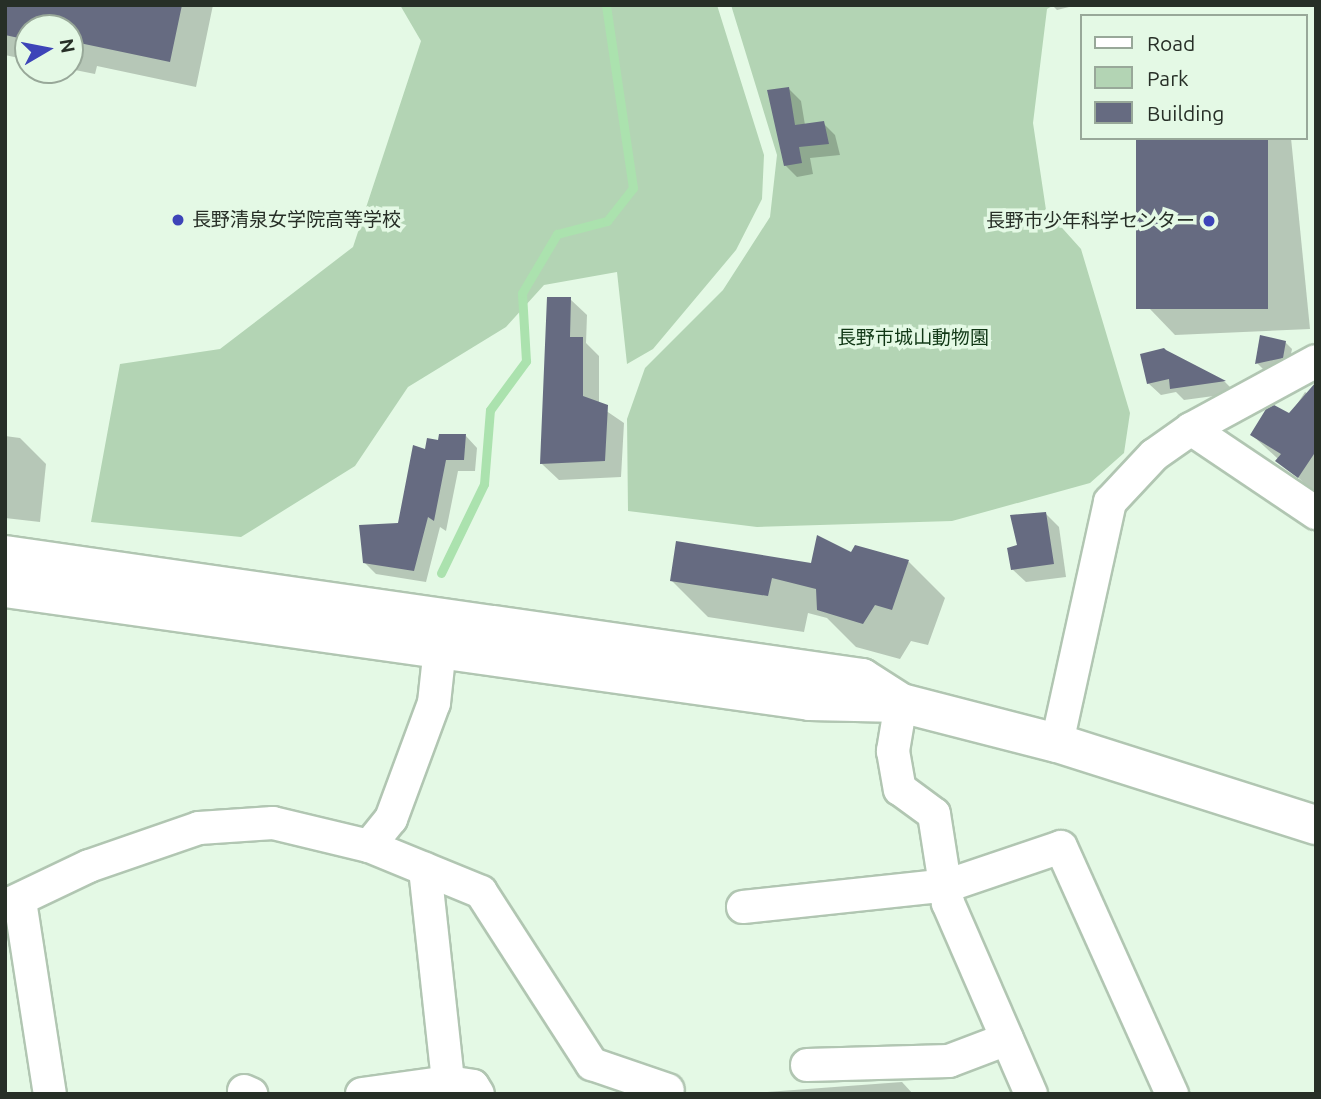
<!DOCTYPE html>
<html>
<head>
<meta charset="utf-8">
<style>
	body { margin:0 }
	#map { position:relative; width:1321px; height:1099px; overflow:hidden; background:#e4f9e5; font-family:Ubuntu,"Noto Sans JP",sans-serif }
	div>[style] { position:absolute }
	.green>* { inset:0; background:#b3d4b4 }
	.shadow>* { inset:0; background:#0003 }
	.stream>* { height:9px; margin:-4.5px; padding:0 4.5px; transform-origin:4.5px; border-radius:4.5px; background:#abe2ae }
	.building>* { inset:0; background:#666b81; transform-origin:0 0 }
	.roads { filter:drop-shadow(2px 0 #b1c6b2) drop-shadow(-2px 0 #b1c6b2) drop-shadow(0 2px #b1c6b2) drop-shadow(0 -2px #b1c6b2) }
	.minor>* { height:32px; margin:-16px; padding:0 16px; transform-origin:16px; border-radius:16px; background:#fff }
	.tertiary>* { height:38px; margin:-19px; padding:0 19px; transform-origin:19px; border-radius:19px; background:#fff }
	.dots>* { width:19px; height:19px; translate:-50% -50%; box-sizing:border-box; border:4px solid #e4f9e5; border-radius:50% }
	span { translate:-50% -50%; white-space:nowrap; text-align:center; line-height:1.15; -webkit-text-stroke:7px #e4f9e5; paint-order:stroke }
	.poi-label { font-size:19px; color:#272f27 }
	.left { translate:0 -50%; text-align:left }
	.right { translate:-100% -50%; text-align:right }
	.park-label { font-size:19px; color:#103715 }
	.frame { position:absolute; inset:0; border:7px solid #272f27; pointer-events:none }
	.legend { position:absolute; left:1080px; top:14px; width:228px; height:126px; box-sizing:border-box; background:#e4f9e5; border:2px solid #98a899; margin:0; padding:9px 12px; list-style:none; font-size:21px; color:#272f27 }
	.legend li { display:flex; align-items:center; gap:14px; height:35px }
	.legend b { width:35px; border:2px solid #98a899 }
	.north { position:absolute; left:14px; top:14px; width:70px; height:70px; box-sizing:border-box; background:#e4f9e5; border:2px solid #98a899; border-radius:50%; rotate:80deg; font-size:19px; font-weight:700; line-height:28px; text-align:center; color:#272f27 }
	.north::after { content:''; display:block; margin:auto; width:24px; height:32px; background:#3d44b8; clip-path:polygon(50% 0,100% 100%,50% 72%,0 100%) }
</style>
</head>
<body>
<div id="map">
	<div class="green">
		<i style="clip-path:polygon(400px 5px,717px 5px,764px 155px,762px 199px,736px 250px,653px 349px,627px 364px,617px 272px,544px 285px,506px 327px,408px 387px,355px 466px,241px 537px,91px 522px,120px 364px,220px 349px,353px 247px,421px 41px)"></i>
		<i style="clip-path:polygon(731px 5px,1054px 5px,1047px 9px,1033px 123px,1046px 210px,1081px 249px,1130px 413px,1124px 453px,1090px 483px,952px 521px,757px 527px,628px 511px,627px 419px,645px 368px,723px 290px,770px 217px,777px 155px)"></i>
	</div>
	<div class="shadow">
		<i style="clip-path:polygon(5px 5px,213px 5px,196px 87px,97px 66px,95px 74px,70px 69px,70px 28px,28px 28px,28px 60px,5px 55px)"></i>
		<i style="clip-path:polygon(1052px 5px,1077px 5px,1057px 10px)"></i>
		<i style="clip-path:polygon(789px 89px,801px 101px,805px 125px,823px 123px,835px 135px,840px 155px,810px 158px,813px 174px,797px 177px,785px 165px)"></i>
		<i style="clip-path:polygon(1138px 138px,1291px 138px,1310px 329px,1175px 335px,1149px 308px)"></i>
		<i style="clip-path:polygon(570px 299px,587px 315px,586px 343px,599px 356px,599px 406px,624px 423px,621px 477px,559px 480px,542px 464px)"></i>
		<i style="clip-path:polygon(1285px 342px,1292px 349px,1289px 364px,1263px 369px,1257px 363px)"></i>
		<i style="clip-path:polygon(1163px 350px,1225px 382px,1236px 393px,1184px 400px,1176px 392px,1161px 395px,1148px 383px)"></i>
		<i style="clip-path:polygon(1305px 392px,1316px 399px,1316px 494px,1252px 435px,1290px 415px)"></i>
		<i style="clip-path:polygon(5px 436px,20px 438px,46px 464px,40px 522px,5px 518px)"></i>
		<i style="clip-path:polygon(466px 436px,477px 448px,475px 471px,458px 471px,446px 531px,440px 527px,426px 582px,376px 574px,364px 562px,399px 524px,426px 451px)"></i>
		<i style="clip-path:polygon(1046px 514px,1059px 527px,1066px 577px,1026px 582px,1012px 569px,1019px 547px)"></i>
		<i style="clip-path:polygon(856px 547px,909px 562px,945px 598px,928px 645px,911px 641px,900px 659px,856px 647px,827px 618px,808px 613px,804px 632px,708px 617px,671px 580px,812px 565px,852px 554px)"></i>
		<i style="clip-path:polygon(902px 1082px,913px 1094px,767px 1092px)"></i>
	</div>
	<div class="stream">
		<i style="left:441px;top:573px;width:99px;rotate:-64.2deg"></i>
		<i style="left:484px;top:484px;width:74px;rotate:-85.4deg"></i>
		<i style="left:490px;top:410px;width:61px;rotate:-53.7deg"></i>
		<i style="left:526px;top:361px;width:68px;rotate:-93.4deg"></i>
		<i style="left:522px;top:293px;width:69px;rotate:-59.3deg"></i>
		<i style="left:557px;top:234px;width:52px;rotate:-14.6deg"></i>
		<i style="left:607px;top:221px;width:42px;rotate:-51.8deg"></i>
		<i style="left:633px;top:188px;width:185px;rotate:-98.4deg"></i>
	</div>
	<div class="building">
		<i style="clip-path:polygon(5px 5px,182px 5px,170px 62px,70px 41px,70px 28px,28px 28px,28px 40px,5px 35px)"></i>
		<i style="clip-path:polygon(789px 87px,795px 125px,824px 121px,829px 144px,799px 147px,802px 163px,784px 166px,767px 90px)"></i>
		<i style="left:1136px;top:138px;width:132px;height:171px"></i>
		<i style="clip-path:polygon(547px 297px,571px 297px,570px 337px,583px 337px,583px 396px,608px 405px,605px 461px,540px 464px)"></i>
		<i style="clip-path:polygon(1260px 335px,1286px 341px,1283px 358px,1255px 364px)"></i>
		<i style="clip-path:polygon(1164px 348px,1166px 350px,1226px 381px,1170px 389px,1169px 379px,1147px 384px,1140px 354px)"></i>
		<i style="clip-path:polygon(1316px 382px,1316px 451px,1298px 478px,1275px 461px,1281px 454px,1250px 435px,1266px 409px,1274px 405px,1289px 413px)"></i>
		<i style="clip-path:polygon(439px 434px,466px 434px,464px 460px,446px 460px,434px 521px,428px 517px,414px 571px,363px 563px,359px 525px,398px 523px,413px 445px,425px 449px,427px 438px,438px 440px)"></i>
		<i style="clip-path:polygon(1046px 512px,1054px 564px,1011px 570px,1007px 548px,1017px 545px,1010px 515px)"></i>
		<i style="clip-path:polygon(817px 535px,851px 552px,855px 545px,909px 560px,892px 610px,875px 605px,863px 624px,817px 610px,816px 589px,772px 578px,768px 596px,670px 581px,676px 541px,811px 563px)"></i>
	</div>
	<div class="roads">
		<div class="minor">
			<i style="left:1191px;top:429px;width:151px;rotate:33.9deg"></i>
			<i style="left:901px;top:703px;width:49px;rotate:99.5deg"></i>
			<i style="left:893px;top:751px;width:39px;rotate:80deg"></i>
			<i style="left:900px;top:789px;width:42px;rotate:36.3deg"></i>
			<i style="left:934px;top:814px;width:90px;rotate:81.1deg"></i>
			<i style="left:948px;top:903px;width:208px;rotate:66.5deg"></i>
			<i style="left:1057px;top:743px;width:247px;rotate:-77.6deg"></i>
			<i style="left:1110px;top:502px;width:64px;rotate:-46.9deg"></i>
			<i style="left:1154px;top:455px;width:45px;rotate:-35.1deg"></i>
			<i style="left:1191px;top:429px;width:142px;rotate:-28.5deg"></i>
			<i style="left:369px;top:846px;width:35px;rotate:-51deg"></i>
			<i style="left:391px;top:819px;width:124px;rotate:-69.7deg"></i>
			<i style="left:434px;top:703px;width:55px;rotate:-83.8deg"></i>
			<i style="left:425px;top:869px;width:214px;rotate:83.8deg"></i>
			<i style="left:20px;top:901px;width:195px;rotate:81.2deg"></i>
			<i style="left:5px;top:906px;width:93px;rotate:-25.5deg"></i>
			<i style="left:89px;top:866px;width:116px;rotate:-19.1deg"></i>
			<i style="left:199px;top:828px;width:74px;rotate:-3.9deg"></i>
			<i style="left:273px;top:823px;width:99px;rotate:13.5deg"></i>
			<i style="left:369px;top:846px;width:121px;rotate:22.3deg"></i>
			<i style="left:481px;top:892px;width:205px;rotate:57.2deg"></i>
			<i style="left:592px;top:1064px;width:80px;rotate:18.9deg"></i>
			<i style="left:743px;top:907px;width:207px;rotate:-6.1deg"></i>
			<i style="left:949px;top:885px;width:118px;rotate:-18.7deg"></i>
			<i style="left:1061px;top:847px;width:271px;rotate:65.8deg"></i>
			<i style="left:807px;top:1065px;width:142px;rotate:-1.6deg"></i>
			<i style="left:949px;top:1061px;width:62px;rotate:-20.8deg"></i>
			<i style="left:244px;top:1091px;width:8px;rotate:23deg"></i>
			<i style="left:362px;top:1094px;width:87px;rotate:-7.9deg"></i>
			<i style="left:448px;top:1082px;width:25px;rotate:9deg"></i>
			<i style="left:473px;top:1086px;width:9px;rotate:58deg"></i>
		</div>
		<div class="tertiary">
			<i style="left:5px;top:555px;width:866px;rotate:8.17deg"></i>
			<i style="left:862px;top:678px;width:46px;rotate:32.7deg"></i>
			<i style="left:901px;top:703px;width:161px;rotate:14.4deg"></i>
			<i style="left:1057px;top:743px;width:272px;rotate:17.6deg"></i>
			<i style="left:5px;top:588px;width:813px;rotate:7.99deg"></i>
			<i style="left:810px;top:701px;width:91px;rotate:1.3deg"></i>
		</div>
	</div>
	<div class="dots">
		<i style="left:178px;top:220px;background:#3d44b8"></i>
		<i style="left:1209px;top:221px;background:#3d44b8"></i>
	</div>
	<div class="poi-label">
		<span class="left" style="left:192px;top:220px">長野清泉女学院高等学校</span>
		<span class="right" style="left:1195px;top:221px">長野市少年科学センター</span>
	</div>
	<div class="park-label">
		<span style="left:913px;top:338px">長野市城山動物園</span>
	</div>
	<div class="frame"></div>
	<ul class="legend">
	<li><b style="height:9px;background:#fff"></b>Road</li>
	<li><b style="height:19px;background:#b3d4b4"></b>Park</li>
	<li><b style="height:19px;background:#666b81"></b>Building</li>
	</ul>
	<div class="north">N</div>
</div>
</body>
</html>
